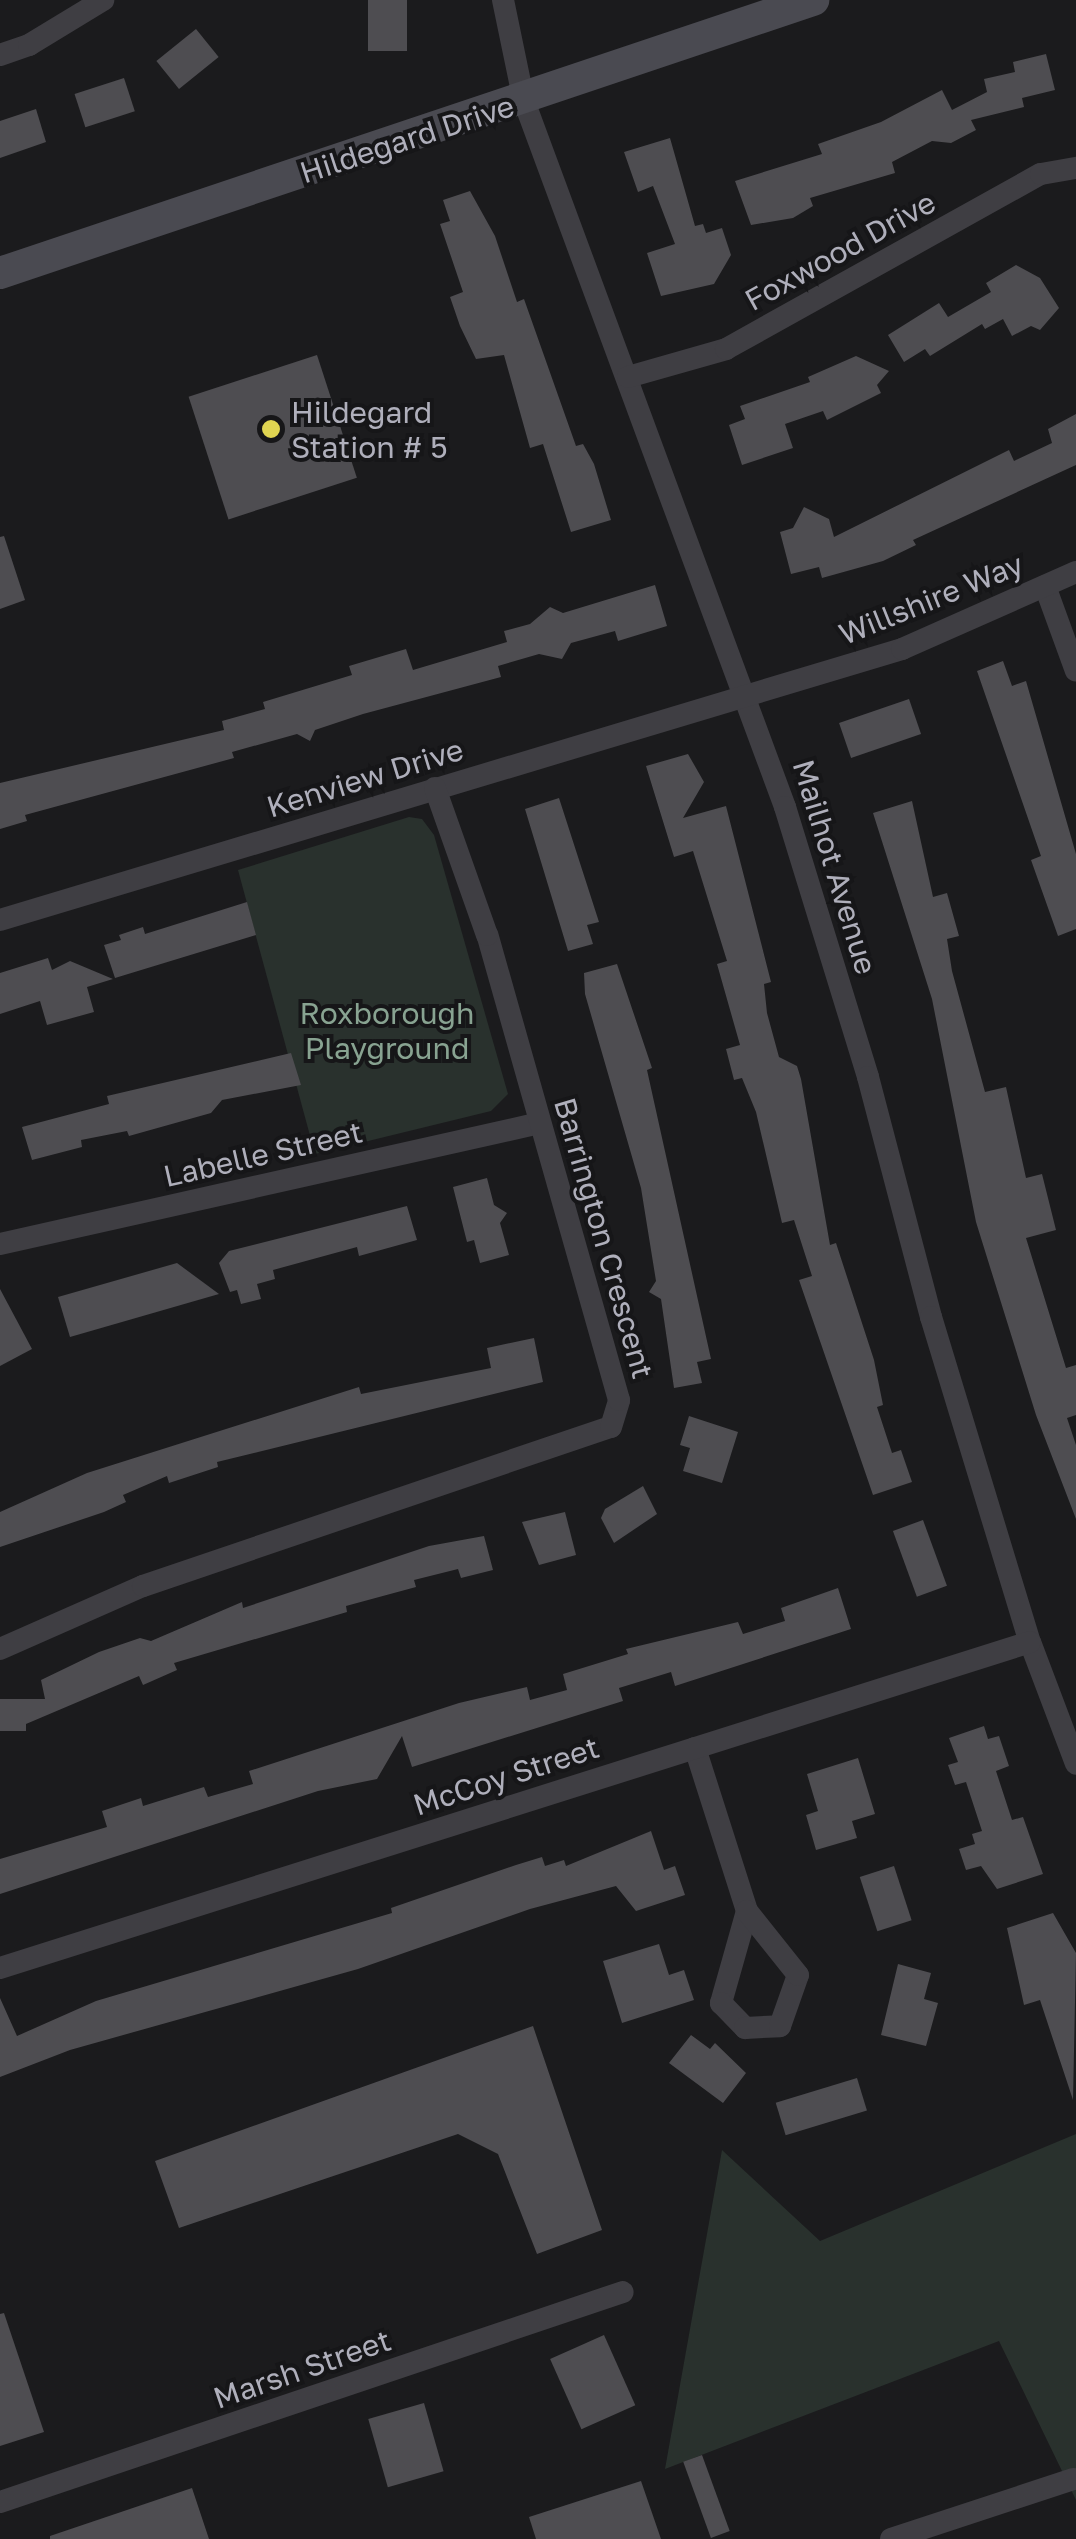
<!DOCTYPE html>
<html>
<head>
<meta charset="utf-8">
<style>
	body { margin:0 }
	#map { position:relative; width:1076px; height:2539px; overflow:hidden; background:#1b1b1d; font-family:"Golos Text",sans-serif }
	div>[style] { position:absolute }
	.green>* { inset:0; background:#29312d }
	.building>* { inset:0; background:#4e4d51; transform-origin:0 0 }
	.street>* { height:22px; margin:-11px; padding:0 11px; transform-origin:11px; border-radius:11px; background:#3f3e43 }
	.secondary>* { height:32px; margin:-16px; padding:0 16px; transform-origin:16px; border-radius:16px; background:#4a4a51 }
	.dots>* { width:28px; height:28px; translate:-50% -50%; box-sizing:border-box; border:5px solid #161618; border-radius:50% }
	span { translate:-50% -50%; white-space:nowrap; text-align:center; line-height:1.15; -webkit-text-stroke:8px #161618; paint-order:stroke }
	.street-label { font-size:30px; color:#afafbb }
	.poi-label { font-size:30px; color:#afafbb }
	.left { translate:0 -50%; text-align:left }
	.park-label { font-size:30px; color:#88a391 }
</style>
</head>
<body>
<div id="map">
	<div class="green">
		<i style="clip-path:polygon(409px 817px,422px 819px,434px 835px,508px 1094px,491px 1111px,315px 1154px,238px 870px)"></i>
		<i style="clip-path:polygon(1076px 2134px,1076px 2500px,999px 2341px,665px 2469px,722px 2150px,820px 2241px)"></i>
	</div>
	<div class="building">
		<i style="left:368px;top:0;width:39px;height:51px"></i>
		<i style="left:196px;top:29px;width:36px;height:51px;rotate:51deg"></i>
		<i style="clip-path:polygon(1046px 54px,1055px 90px,1022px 98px,1024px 107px,971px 120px,976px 130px,951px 143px,932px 141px,892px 162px,895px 173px,810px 198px,813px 206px,793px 218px,751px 225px,735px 181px,822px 154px,818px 144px,881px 122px,942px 90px,952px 110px,987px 92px,984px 79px,1015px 72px,1013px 62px)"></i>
		<i style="left:124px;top:78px;width:35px;height:52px;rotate:72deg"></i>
		<i style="clip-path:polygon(36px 109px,46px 142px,0 158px,0 121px)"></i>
		<i style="clip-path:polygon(670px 138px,695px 226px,703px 224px,706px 233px,722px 228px,731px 255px,714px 284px,661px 296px,647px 253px,675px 244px,653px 186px,638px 192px,624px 152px)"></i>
		<i style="clip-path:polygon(470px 191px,495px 236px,517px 302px,524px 299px,576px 446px,583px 444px,594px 464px,611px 520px,571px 532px,543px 444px,530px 448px,504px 355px,476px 359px,460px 326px,450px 297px,463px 292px,440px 224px,450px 221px,443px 200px)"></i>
		<i style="clip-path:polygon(1016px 265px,1040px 278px,1059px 308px,1040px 330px,1031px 326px,1012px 336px,1003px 319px,985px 329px,982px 324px,930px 356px,925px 349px,904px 362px,888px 335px,939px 303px,948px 317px,991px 292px,986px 283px)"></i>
		<i style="left:317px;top:355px;width:129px;height:135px;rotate:72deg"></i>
		<i style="clip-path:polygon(856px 356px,889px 371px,877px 385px,881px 393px,827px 420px,823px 411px,785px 424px,793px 448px,742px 465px,729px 425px,745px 419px,740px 406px,810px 382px,808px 377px)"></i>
		<i style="clip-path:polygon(1076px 414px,1076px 465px,913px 540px,916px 545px,883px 561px,822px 578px,819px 567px,791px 574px,780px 532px,793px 528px,804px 507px,829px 519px,834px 537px,1009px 450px,1014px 461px,1052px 443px,1048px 429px)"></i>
		<i style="clip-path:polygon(4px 536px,25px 600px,0 609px,0 537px)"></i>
		<i style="clip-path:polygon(655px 585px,667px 626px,618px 641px,615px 631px,571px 643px,562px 659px,539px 654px,498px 666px,501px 677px,363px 714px,315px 730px,310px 741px,297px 734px,232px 752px,234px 758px,25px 815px,27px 821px,0 829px,0 783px,224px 730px,222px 721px,265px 709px,263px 702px,352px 675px,349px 666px,406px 649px,413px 670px,507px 642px,504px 631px,530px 624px,550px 607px,563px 613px)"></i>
		<i style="clip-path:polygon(1003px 661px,1012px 686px,1026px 681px,1076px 854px,1076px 929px,1058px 936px,1031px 860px,1041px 856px,977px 671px)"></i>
		<i style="left:909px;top:699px;width:37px;height:74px;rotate:71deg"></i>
		<i style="clip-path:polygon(688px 754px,704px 782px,683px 818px,726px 806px,771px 982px,764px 984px,767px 1013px,779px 1057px,797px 1066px,801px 1079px,830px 1245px,836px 1243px,874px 1360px,883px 1405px,877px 1407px,892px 1453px,901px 1450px,912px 1482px,873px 1495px,799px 1280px,812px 1276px,794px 1220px,782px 1223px,756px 1112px,742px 1078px,734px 1080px,726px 1049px,740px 1045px,717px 964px,727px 961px,693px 851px,674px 857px,646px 766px)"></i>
		<i style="clip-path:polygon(559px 798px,599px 922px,587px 925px,593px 944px,568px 951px,525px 809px)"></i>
		<i style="clip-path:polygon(912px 801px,933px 897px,947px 893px,959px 936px,947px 939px,952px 971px,985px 1092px,1006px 1087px,1026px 1178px,1042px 1174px,1056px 1230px,1026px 1238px,1066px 1368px,1076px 1365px,1076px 1415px,1067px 1418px,1076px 1445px,1076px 1519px,1036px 1415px,976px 1222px,932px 999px,873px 813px)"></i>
		<i style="clip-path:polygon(247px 902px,256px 935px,115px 978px,104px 945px,121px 940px,119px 935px,143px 927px,145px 934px)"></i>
		<i style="clip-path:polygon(48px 958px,52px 970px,70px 961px,113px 979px,87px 987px,94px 1012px,47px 1025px,40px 1001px,0 1014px,0 973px)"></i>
		<i style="clip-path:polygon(617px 964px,652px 1068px,647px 1070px,711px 1359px,697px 1362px,702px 1383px,674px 1388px,661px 1299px,649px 1292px,656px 1281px,641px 1188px,585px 994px,584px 973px)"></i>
		<i style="clip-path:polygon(291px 1053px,301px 1085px,222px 1100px,211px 1113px,129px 1136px,127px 1131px,81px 1140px,82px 1147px,32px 1160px,22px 1127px,109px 1104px,107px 1096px)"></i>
		<i style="clip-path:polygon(487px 1178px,494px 1205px,507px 1213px,500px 1223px,509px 1255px,480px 1263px,474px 1240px,467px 1242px,453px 1187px)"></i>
		<i style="clip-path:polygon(407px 1206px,417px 1240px,359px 1256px,357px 1247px,273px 1270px,275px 1279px,257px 1284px,261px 1299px,241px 1304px,237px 1290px,230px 1292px,219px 1263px,229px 1251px)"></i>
		<i style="clip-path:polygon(177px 1263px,219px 1294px,70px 1337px,58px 1297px)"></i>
		<i style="clip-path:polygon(0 1289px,32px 1349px,0 1366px)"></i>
		<i style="clip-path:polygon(534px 1338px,543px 1382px,217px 1462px,218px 1467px,169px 1483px,167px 1476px,123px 1495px,126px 1502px,104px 1512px,0 1547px,0 1512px,87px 1473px,359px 1387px,361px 1394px,491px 1368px,487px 1348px)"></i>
		<i style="clip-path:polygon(689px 1416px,738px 1432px,722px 1483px,683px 1471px,690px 1448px,680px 1445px)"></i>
		<i style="clip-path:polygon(643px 1486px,657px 1514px,614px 1543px,601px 1518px,605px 1509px)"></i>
		<i style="clip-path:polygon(565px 1512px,576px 1555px,539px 1565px,522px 1522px)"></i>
		<i style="left:923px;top:1520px;width:70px;height:32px;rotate:70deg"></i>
		<i style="clip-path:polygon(484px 1536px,493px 1570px,461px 1578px,458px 1569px,414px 1580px,416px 1587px,346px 1606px,347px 1612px,174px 1663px,177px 1670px,143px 1685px,139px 1676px,26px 1724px,26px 1731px,0 1731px,0 1699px,45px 1699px,41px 1680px,99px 1652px,140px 1638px,151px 1641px,242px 1602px,243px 1608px,429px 1546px)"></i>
		<i style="clip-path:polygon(838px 1588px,851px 1629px,675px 1686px,671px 1672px,619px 1688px,623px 1701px,412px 1767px,402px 1736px,377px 1779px,318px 1791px,0 1894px,0 1859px,107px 1827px,102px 1811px,141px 1798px,143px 1806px,204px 1787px,208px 1797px,253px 1784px,249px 1771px,459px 1703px,527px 1687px,530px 1700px,567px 1690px,563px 1674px,628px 1654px,626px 1649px,738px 1622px,743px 1634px,785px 1621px,781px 1608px)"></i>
		<i style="clip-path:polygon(984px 1726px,988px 1739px,999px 1736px,1009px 1766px,996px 1771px,1012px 1820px,1023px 1817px,1043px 1874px,997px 1889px,981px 1866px,966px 1870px,959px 1849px,975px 1844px,972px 1834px,982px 1831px,966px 1782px,955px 1785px,948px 1765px,958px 1762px,949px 1738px)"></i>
		<i style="clip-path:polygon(858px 1758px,875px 1814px,852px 1821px,857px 1838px,816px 1850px,806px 1815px,818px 1811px,807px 1774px)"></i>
		<i style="clip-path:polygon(651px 1831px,664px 1870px,675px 1866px,685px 1895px,636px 1911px,616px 1886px,530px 1909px,358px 1969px,70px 2050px,0 2077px,0 1998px,17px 2036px,96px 2001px,392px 1913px,391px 1908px,516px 1865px,542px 1857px,545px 1866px,564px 1860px,566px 1866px)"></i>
		<i style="left:894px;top:1866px;width:57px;height:36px;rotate:72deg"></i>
		<i style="clip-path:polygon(1053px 1913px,1076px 1953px,1073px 2100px,1040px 2000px,1024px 2005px,1007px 1928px)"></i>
		<i style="clip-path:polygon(659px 1944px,669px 1975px,684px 1970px,694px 2000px,622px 2023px,603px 1961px)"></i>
		<i style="clip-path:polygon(898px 1964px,931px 1973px,924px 1999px,938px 2003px,926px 2046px,881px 2035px)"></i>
		<i style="clip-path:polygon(533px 2026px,602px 2230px,537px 2254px,498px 2154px,458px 2134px,179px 2228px,155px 2161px)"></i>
		<i style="clip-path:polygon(691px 2035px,710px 2049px,715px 2043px,746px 2073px,723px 2103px,669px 2063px)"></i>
		<i style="left:857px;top:2078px;width:34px;height:85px;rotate:73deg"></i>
		<i style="clip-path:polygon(4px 2313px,44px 2432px,0 2446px,0 2314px)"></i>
		<i style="left:604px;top:2335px;width:77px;height:59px;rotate:66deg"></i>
		<i style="left:424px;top:2403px;width:71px;height:58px;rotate:74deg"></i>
		<i style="left:702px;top:2455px;width:81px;height:20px;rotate:70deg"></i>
		<i style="clip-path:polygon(641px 2481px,661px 2539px,536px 2539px,529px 2517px)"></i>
		<i style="clip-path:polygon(192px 2488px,209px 2539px,50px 2539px,50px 2536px)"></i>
	</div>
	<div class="street">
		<i style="left:503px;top:0;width:103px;rotate:78.3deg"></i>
		<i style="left:524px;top:101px;width:753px;rotate:69.71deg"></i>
		<i style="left:785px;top:807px;width:282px;rotate:72.9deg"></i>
		<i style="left:868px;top:1077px;width:248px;rotate:75.3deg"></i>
		<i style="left:931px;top:1317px;width:340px;rotate:73.1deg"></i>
		<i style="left:1030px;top:1642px;width:130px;rotate:69.3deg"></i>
		<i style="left:0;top:55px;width:31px;rotate:-19deg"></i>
		<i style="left:29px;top:45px;width:87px;rotate:-31.3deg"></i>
		<i style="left:628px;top:377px;width:102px;rotate:-15.9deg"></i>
		<i style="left:726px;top:349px;width:360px;rotate:-29.1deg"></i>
		<i style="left:1041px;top:174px;width:36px;rotate:-10deg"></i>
		<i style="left:1045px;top:586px;width:90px;rotate:70deg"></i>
		<i style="left:0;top:920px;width:942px;rotate:-16.72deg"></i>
		<i style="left:902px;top:649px;width:190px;rotate:-23.9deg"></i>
		<i style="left:0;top:1244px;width:553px;rotate:-12.63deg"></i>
		<i style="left:0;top:1649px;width:156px;rotate:-23.8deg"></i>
		<i style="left:143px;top:1586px;width:494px;rotate:-18.8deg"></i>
		<i style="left:611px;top:1427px;width:28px;rotate:-73deg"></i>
		<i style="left:619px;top:1400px;width:483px;rotate:-105.8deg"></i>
		<i style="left:487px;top:935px;width:156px;rotate:-109.5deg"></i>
		<i style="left:695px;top:1748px;width:171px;rotate:72.3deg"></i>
		<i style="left:747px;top:1911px;width:96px;rotate:105.8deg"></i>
		<i style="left:721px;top:2003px;width:35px;rotate:46deg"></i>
		<i style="left:745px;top:2028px;width:35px;rotate:-3deg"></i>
		<i style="left:780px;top:2026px;width:54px;rotate:-70.6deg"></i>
		<i style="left:798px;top:1975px;width:82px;rotate:-128.6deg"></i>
		<i style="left:0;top:1968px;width:1080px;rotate:-17.56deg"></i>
		<i style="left:0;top:2502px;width:657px;rotate:-18.63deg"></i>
		<i style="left:891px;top:2539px;width:192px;rotate:-18.2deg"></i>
	</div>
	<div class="secondary">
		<i style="left:0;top:273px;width:858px;rotate:-18.56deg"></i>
	</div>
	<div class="dots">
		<i style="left:271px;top:429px;background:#dfd451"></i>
	</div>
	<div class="street-label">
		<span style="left:407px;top:139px;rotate:-18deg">Hildegard Drive</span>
		<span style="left:840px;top:251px;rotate:-29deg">Foxwood Drive</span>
		<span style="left:931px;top:599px;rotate:-22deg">Willshire Way</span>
		<span style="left:365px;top:778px;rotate:-17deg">Kenview Drive</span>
		<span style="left:835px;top:867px;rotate:73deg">Mailhot Avenue</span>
		<span style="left:263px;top:1154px;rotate:-13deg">Labelle Street</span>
		<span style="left:604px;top:1238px;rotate:74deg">Barrington Crescent</span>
		<span style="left:506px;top:1776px;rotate:-18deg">McCoy Street</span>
		<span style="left:302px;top:2369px;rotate:-19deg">Marsh Street</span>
	</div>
	<div class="poi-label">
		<span class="left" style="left:291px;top:429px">Hildegard<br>Station # 5</span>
	</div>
	<div class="park-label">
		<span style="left:387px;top:1030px">Roxborough<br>Playground</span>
	</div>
</div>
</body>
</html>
